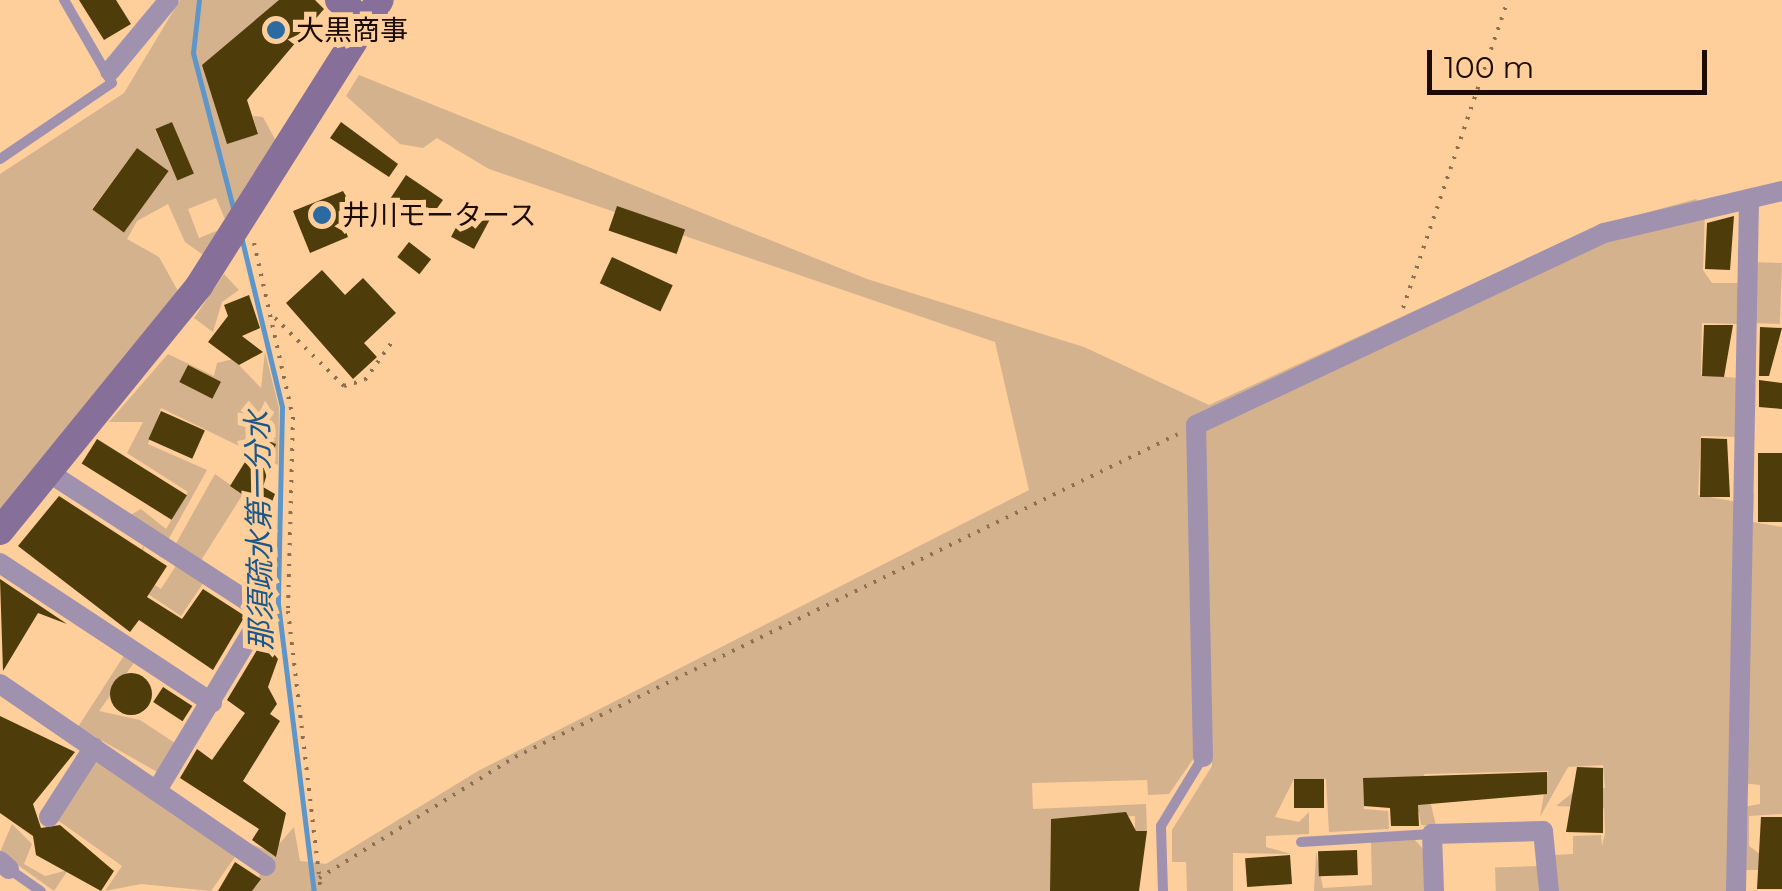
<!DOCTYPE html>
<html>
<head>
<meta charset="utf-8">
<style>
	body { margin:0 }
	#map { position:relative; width:1782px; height:891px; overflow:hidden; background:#fece9b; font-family:Montserrat,"Noto Sans JP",sans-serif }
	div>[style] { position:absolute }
	.green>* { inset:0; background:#d5b28e; transform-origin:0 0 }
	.stream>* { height:5px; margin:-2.5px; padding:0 2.5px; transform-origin:2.5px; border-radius:2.5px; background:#5e96ca }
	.building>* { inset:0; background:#4e3c0b; transform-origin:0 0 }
	.round { border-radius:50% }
	.path>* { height:4px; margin-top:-2px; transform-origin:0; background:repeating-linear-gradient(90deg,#906f50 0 2.5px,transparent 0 10.5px) }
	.lane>* { height:10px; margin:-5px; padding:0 5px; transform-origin:5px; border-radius:5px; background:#a092af }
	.street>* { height:20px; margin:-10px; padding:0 10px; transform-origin:10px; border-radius:10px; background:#a092af }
	.secondary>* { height:28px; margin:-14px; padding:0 14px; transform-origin:14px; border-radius:14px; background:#86709a }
	.dots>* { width:28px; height:28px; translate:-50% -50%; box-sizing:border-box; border:5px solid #fece9b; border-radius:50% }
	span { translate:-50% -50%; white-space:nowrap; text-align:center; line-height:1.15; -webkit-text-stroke:10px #fece9b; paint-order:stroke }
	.poi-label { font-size:28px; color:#1c0b00 }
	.left { translate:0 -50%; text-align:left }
	.water-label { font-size:30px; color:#1a578a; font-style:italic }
	.scale { position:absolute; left:1427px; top:50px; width:280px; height:45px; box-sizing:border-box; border:5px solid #1c0b00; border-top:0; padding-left:12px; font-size:30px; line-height:35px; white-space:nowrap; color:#1c0b00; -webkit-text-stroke:8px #fece9b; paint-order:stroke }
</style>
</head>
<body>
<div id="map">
	<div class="green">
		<i style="clip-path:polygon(evenodd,180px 0,280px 0,206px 78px,227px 143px,258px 134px,253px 116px,263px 117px,277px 143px,227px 224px,216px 198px,188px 209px,199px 238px,224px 228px,206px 257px,185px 242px,168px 204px,137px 221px,127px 239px,159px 257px,178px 291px,0 513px,0 174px,124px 93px,180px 0,172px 122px,193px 173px,177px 180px,155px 130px,172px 122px,180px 0,137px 148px,165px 169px,120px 230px,92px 209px,137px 148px)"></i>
		<i style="clip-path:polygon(359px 75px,867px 279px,1084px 347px,1209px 405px,1602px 225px,1696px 199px,1705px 210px,1703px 270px,1712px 283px,1739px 283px,1738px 324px,1702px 323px,1701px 375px,1739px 378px,1737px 437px,1701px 436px,1698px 495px,1743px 503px,1754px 493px,1753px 522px,1782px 527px,1782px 814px,1749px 816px,1749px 846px,1782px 870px,1743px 870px,1743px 807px,1760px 804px,1760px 785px,1742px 783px,1732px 891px,1555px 891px,1554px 855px,1573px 854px,1573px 836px,1601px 835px,1602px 846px,1605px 833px,1604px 808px,1556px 806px,1577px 789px,1605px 788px,1603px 765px,1568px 767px,1540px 817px,1548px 771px,1424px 774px,1436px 826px,1421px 825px,1419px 812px,1395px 812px,1401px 777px,1363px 778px,1364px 809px,1388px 811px,1389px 829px,1329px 832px,1326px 779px,1294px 779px,1275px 817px,1299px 822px,1309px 812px,1309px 834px,1266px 836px,1266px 847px,1291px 854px,1233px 853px,1233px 891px,1187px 891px,1186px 862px,1172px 862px,1172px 830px,1212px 766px,1204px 455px,1196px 755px,1169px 794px,1148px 795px,1147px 780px,1032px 783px,1033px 809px,1146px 804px,1147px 831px,1135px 832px,1135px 816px,1051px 819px,1050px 891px,248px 891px,263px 871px,251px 844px,272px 852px,294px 827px,300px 861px,326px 864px,478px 771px,1029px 490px,995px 342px,489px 169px,437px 138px,423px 148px,400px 144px,346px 96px)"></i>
		<i style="left:1754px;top:262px;width:28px;height:61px;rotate:2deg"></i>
		<i style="clip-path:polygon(224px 274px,239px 290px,222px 302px,213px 332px,194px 318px)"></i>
		<i style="clip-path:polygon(265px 352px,279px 408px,278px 465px,161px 408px,148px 444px,207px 470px,167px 542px,127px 517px,141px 509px,166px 529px,188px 492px,127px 453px,143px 422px,109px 422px,168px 354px,214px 376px,217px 363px,233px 359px,261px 388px)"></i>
		<i style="clip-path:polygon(215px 474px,243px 494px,200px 562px,174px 547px)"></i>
		<i style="clip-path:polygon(145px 544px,136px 573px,161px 589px,177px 564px,204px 582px,181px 616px,124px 578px)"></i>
		<i style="clip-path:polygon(125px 654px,136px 660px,99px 711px,140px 720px,178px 745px,159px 773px,78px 727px)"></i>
		<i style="clip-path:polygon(95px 758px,237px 854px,211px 891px,141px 884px,105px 891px,122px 866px,56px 819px)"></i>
		<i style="clip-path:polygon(12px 824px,32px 844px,24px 864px,45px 876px,68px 870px,54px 891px,0 852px)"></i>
		<i style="clip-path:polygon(1415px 840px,1427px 853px,1428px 891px,1314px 891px,1316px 852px,1323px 888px,1372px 885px,1371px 842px)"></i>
		<i style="left:1538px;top:866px;width:25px;height:43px;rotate:88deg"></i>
	</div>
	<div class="stream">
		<i style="left:199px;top:0;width:53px;rotate:96.5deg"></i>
		<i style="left:193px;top:53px;width:163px;rotate:75.5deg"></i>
		<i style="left:241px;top:236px;width:176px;rotate:76.5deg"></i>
		<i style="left:282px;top:407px;width:197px;rotate:91.2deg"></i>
		<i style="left:278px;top:604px;width:289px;rotate:82.9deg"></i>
	</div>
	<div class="building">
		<i style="clip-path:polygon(79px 0,116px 0,131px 24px,104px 40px)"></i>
		<i style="clip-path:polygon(279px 0,315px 0,324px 9px,247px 100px,258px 134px,227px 144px,202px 65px)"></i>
		<i style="left:172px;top:122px;width:56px;height:18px;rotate:67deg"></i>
		<i style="clip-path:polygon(341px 122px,398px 164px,389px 177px,330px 138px)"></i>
		<i style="left:137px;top:148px;width:39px;height:76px;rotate:36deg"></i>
		<i style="clip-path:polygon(406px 175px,443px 200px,430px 218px,390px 199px)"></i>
		<i style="clip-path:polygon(343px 191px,356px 213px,341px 219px,348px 237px,310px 253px,293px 211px)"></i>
		<i style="left:468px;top:205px;width:26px;height:36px;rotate:28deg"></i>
		<i style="left:617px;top:206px;width:72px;height:26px;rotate:19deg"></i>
		<i style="clip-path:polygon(1734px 216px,1730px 270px,1705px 269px,1707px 223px)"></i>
		<i style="left:409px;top:242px;width:28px;height:19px;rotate:38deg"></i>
		<i style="left:612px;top:257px;width:67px;height:29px;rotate:25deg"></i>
		<i style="clip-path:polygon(322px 270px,345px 295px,363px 278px,396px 313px,364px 343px,377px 357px,353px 379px,286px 303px)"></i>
		<i style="clip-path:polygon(249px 295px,260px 328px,242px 336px,263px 352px,239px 365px,208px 342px,228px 316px,224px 305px)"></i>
		<i style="clip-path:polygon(1704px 325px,1733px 325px,1724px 377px,1702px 376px)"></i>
		<i style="clip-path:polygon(1760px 327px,1782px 328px,1769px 376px,1759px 376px)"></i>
		<i style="left:188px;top:365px;width:37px;height:19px;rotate:27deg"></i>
		<i style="clip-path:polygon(1759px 380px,1782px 383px,1782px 409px,1759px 407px)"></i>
		<i style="left:161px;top:411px;width:48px;height:31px;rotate:24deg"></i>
		<i style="clip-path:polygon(260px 438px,276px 444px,263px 487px,275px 494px,268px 512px,230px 486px)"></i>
		<i style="clip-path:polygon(1701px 438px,1727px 439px,1730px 497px,1700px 497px)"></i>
		<i style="left:97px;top:439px;width:106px;height:29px;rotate:32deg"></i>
		<i style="left:1758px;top:453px;width:24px;height:69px"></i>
		<i style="clip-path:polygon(59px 496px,167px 566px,147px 597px,182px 619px,203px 589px,245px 616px,213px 670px,139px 620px,130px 632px,18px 546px)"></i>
		<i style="clip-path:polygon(0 579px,67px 624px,38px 613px,3px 671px)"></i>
		<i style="clip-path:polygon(263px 640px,278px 659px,268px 687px,277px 704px,270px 714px,280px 721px,243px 781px,286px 813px,276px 857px,252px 840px,259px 829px,180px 778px,197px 749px,212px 760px,245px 713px,227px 700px)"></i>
		<i class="round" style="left:110px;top:673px;width:42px;height:42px"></i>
		<i style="left:163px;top:687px;width:35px;height:18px;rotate:33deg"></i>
		<i style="clip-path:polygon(0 716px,75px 752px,33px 804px,41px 828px,60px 825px,114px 871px,101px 891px,36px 855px,33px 836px,0 813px)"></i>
		<i style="clip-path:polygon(1577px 767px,1603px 768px,1603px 833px,1566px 832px)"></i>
		<i style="clip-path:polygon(1547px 772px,1547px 794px,1418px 805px,1419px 826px,1391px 826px,1390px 808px,1364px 806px,1363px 778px)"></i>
		<i style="left:1324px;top:779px;width:29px;height:30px;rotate:90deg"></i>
		<i style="clip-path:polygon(1126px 812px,1136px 831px,1147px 831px,1139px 891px,1050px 891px,1051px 819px)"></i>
		<i style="clip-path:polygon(1761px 817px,1782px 817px,1782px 889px,1757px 889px)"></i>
		<i style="left:1357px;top:850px;width:25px;height:39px;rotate:88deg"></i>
		<i style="left:1290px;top:855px;width:29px;height:45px;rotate:86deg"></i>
		<i style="clip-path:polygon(235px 862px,261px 879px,252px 891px,218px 891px)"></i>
	</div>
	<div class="path">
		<i style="left:254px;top:243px;width:178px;rotate:77.4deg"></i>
		<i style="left:293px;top:417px;width:194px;rotate:91.5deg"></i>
		<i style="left:288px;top:611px;width:282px;rotate:83.3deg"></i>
		<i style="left:1403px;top:308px;width:325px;rotate:-71.2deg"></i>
		<i style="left:275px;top:318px;width:97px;rotate:44.6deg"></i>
		<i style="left:344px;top:386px;width:22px;rotate:-16deg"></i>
		<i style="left:365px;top:380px;width:47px;rotate:-54.6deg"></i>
		<i style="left:319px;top:878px;width:230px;rotate:-31.7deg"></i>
		<i style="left:515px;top:757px;width:737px;rotate:-25.97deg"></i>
	</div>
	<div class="lane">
		<i style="left:0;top:159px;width:135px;rotate:-34.2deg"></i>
		<i style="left:112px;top:83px;width:96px;rotate:-120deg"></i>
		<i style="left:1301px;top:842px;width:131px;rotate:-3.5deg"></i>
		<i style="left:9px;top:869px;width:39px;rotate:35deg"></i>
		<i style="left:1163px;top:891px;width:65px;rotate:-91.8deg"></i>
		<i style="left:1161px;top:826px;width:81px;rotate:-58.7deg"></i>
	</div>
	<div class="street">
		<i style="left:110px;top:71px;width:92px;rotate:-50.3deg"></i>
		<i style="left:48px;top:472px;width:257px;rotate:32.9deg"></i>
		<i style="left:264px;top:612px;width:208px;rotate:121deg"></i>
		<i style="left:0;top:563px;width:254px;rotate:33.4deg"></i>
		<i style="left:0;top:684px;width:322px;rotate:34.4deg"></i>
		<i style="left:1203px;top:757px;width:332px;rotate:-91.2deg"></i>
		<i style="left:1196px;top:425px;width:451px;rotate:-25.2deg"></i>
		<i style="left:1604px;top:233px;width:183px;rotate:-13.3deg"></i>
		<i style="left:49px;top:817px;width:83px;rotate:-57.3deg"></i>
		<i style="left:0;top:861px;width:12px;rotate:42deg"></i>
		<i style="left:1434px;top:891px;width:57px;rotate:-92deg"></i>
		<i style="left:1432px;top:834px;width:111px;rotate:-1.5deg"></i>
		<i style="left:1543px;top:831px;width:60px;rotate:84.3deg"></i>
		<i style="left:1736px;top:891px;width:692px;rotate:-88.92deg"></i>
	</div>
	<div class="secondary">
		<i style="left:339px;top:0;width:35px;rotate:41deg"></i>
		<i style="left:0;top:531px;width:316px;rotate:-50.9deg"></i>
		<i style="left:199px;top:286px;width:338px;rotate:-57.7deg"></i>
	</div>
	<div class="dots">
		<i style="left:276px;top:30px;background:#2c6ba2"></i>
		<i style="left:322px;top:215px;background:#2c6ba2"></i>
	</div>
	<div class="poi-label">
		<span class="left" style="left:296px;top:30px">大黒商事</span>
		<span class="left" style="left:342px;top:215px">井川モータース</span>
	</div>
	<div class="water-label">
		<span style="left:260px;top:531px;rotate:-91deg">那須疏水第一分水</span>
	</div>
	<div class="scale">100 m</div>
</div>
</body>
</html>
